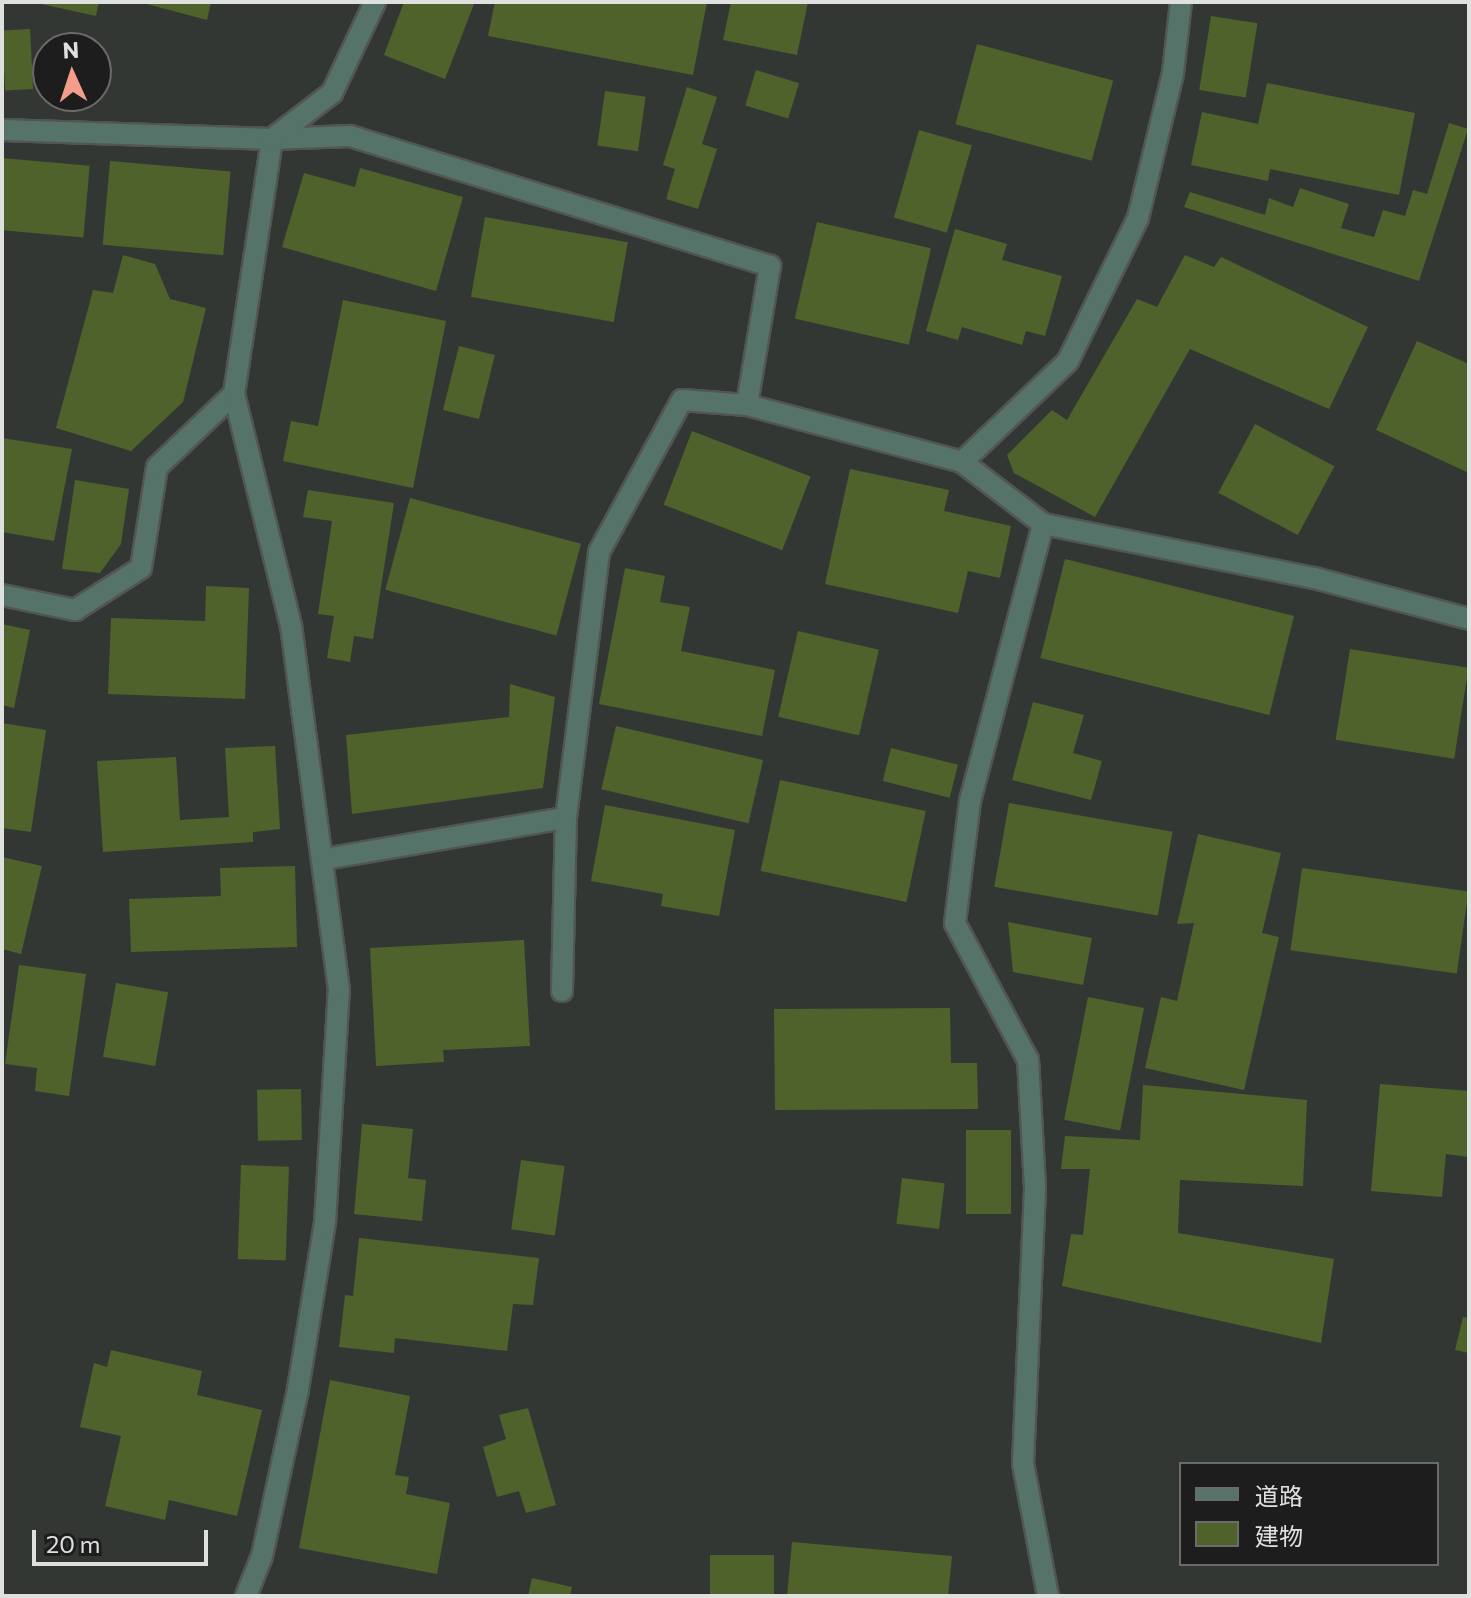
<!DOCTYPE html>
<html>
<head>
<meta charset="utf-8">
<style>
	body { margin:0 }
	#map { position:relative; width:1471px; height:1598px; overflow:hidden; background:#333734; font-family:Commissioner,"Noto Sans JP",sans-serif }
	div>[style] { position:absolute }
	.building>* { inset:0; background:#4f622b; transform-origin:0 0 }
	.roads { filter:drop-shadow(2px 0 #525653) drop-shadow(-2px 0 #525653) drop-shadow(0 2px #525653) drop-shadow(0 -2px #525653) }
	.minor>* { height:20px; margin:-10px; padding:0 10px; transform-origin:10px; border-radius:10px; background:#567369 }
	span { translate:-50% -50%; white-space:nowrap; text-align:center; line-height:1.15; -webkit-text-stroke:8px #1c1d1c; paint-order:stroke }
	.frame { position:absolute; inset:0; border:4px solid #dfe1df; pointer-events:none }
	.legend { position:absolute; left:1179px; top:1462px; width:260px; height:104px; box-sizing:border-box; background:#1c1d1c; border:2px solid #6a6b6a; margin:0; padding:10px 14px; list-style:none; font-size:24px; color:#dfe1df }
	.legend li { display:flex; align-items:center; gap:16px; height:40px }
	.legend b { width:40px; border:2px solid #6a6b6a }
	.north { position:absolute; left:32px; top:32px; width:80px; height:80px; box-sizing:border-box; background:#1c1d1c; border:2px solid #6a6b6a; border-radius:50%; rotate:357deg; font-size:22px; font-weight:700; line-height:32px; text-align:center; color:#dfe1df }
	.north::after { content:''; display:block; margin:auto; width:28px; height:36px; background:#f49d8b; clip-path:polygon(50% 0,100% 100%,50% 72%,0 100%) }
	.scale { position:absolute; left:32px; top:1530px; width:176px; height:36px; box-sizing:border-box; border:4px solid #dfe1df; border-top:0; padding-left:10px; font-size:24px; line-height:28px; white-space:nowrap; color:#dfe1df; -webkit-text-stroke:6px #1c1d1c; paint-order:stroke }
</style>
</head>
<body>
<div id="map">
	<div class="building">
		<i style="clip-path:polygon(32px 2px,99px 2px,96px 16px)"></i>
		<i style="clip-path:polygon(139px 2px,211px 2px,207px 20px)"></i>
		<i style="clip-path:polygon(404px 2px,474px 4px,445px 79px,384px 55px)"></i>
		<i style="clip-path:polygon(495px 2px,707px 2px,693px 75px,488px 36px)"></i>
		<i style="clip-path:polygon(731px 2px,808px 2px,797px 55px,723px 40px)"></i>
		<i style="left:1211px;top:16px;width:47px;height:75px;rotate:9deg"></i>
		<i style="left:30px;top:29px;width:60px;height:28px;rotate:87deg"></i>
		<i style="left:977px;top:44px;width:141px;height:83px;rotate:15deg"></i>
		<i style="left:756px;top:70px;width:45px;height:37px;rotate:17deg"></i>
		<i style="clip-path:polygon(1267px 83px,1415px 113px,1399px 195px,1270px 169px,1268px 181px,1191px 165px,1202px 112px,1258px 124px)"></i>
		<i style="clip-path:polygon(687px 87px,717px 97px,702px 144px,717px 149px,698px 209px,666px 199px,675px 169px,663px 165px)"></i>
		<i style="left:605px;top:91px;width:41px;height:55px;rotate:8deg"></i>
		<i style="clip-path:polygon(1449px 123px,1468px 129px,1419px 281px,1184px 207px,1190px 192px,1265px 215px,1269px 198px,1293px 207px,1300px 188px,1349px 204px,1341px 228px,1374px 237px,1383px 210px,1405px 216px,1413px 190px,1427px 194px)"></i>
		<i style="left:919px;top:130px;width:55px;height:91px;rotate:16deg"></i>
		<i style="left:2px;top:158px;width:88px;height:72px;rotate:5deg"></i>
		<i style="left:110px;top:161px;width:121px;height:84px;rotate:5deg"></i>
		<i style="clip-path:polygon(360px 168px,463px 197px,436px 291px,282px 247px,304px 173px,355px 187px)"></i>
		<i style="left:485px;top:217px;width:145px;height:81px;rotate:10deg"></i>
		<i style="left:817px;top:222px;width:117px;height:99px;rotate:13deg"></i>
		<i style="clip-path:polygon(955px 229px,1007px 244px,1002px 260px,1062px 276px,1045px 336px,1026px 331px,1022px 345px,962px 327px,958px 340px,926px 331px)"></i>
		<i style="clip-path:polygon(123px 255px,155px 264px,170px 299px,206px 308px,183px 402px,131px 451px,56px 428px,93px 290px,113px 293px)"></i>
		<i style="clip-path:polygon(1185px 255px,1214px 267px,1221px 257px,1368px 327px,1329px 409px,1190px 349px,1095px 517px,1014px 473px,1007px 455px,1052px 410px,1067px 420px,1137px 299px,1157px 307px)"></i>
		<i style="clip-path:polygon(343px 300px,446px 321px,413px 488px,283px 461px,291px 421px,318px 426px)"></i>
		<i style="clip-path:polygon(1417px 341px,1469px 364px,1469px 473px,1376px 430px)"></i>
		<i style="left:459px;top:346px;width:37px;height:66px;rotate:14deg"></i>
		<i style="left:1255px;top:424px;width:90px;height:78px;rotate:28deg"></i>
		<i style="left:692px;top:431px;width:127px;height:79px;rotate:21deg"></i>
		<i style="clip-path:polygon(2px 438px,72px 449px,54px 541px,2px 532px)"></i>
		<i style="clip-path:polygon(850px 469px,949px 490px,944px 511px,1011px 526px,1000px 578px,968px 571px,958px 613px,825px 584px)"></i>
		<i style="clip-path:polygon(75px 480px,129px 489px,121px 544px,100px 573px,62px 569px)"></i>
		<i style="clip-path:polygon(308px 490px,394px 503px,373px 639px,354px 636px,350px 662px,327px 658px,334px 616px,318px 614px,332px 521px,303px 517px)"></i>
		<i style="left:410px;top:498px;width:177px;height:95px;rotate:15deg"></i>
		<i style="left:1065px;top:559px;width:236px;height:102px;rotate:14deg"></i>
		<i style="clip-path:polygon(625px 568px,665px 576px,660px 602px,690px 607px,681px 651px,775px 670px,762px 736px,599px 704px)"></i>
		<i style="clip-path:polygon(206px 586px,249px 588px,245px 699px,108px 694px,111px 618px,205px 621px)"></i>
		<i style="clip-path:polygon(2px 624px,30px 630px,14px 708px,2px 705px)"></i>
		<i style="left:798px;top:631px;width:83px;height:88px;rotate:13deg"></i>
		<i style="left:1350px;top:649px;width:120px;height:92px;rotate:9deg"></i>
		<i style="clip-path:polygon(510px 684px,555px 697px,543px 788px,352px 814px,346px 735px,509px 717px)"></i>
		<i style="clip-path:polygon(1033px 702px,1084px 715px,1073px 753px,1102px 761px,1091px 800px,1012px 780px)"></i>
		<i style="clip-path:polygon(2px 723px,46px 730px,31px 832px,2px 828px)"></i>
		<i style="left:616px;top:726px;width:151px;height:65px;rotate:13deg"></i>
		<i style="clip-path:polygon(275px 746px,280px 829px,253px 832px,253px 842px,103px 852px,97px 761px,176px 757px,180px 820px,229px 817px,225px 748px)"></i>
		<i style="left:891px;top:748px;width:69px;height:34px;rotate:14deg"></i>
		<i style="left:780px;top:780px;width:149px;height:93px;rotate:12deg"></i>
		<i style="left:1009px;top:803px;width:166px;height:85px;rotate:10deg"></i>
		<i style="clip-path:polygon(605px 805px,735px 830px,719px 916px,661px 906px,663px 894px,591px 881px)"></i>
		<i style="clip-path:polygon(1198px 834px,1281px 853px,1262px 933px,1279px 937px,1244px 1090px,1145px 1068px,1161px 997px,1177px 1001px,1194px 923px,1177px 924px)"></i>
		<i style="clip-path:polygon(2px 857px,42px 866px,21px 954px,2px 949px)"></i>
		<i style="clip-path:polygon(295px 866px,297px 947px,131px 952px,129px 899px,221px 896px,220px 868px)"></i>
		<i style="left:1302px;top:868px;width:168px;height:83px;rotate:8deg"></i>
		<i style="clip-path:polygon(1008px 922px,1092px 938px,1083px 985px,1013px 972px)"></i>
		<i style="clip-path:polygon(524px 940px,530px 1046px,443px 1050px,444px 1062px,376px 1066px,370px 948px)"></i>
		<i style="clip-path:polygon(19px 965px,86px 974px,69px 1096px,35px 1091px,37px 1068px,5px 1064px)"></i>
		<i style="left:116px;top:983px;width:53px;height:75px;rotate:10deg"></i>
		<i style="left:1088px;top:997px;width:57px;height:125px;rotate:11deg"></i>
		<i style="clip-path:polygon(950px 1008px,951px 1063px,977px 1063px,978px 1109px,775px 1110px,774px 1009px)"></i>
		<i style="clip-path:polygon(1380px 1084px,1469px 1091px,1469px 1157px,1446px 1154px,1442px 1197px,1371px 1191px)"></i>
		<i style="clip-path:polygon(1143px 1085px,1307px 1100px,1303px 1186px,1180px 1180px,1178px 1233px,1334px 1259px,1321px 1343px,1062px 1286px,1071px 1234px,1083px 1235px,1090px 1169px,1061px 1169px,1065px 1136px,1140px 1140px)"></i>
		<i style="left:301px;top:1089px;width:51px;height:44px;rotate:89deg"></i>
		<i style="clip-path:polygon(362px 1124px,413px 1129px,408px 1178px,426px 1180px,422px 1221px,354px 1214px)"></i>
		<i style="left:1011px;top:1130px;width:84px;height:45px;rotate:90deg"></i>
		<i style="left:521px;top:1160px;width:44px;height:70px;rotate:8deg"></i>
		<i style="left:241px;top:1165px;width:48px;height:94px;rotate:2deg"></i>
		<i style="left:902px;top:1178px;width:43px;height:46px;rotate:7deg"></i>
		<i style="clip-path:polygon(359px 1238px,539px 1258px,533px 1305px,513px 1304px,507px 1351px,395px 1338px,394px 1353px,339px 1347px,345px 1295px,353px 1296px)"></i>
		<i style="clip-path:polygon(1463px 1317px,1469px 1318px,1469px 1353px,1455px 1350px)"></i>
		<i style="clip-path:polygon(111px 1350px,202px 1371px,197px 1395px,262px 1410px,237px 1516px,169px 1500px,165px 1520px,105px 1506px,121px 1436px,80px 1427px,94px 1363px,107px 1367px)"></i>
		<i style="clip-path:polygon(330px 1380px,410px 1396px,395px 1475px,409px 1477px,406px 1494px,450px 1503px,437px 1574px,299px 1548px)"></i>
		<i style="clip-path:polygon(528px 1408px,556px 1505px,526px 1513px,519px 1491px,497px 1497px,483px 1447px,506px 1439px,499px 1415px)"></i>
		<i style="clip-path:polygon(792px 1542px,952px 1556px,948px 1596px,787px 1596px)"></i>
		<i style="left:710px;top:1555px;width:64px;height:41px"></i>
		<i style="clip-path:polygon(532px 1578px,572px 1587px,570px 1596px,528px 1596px)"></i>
	</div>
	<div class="roads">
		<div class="minor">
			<i style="left:2px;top:130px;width:270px;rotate:1.9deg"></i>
			<i style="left:272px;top:139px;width:78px;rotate:-2.2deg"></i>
			<i style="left:350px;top:136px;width:440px;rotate:17.2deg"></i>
			<i style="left:770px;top:266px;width:141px;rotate:99.4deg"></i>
			<i style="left:962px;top:462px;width:146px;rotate:-43.6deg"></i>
			<i style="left:1068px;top:361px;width:159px;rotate:-63.9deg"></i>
			<i style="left:1138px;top:218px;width:149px;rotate:-76.4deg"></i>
			<i style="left:1173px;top:73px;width:71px;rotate:-83.6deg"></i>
			<i style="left:2px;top:595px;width:75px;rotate:11.6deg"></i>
			<i style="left:75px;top:610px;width:78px;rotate:-32.5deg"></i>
			<i style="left:141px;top:568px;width:102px;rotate:-81deg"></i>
			<i style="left:157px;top:467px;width:106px;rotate:-43.5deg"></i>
			<i style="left:325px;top:859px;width:244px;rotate:-9.7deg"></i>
			<i style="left:562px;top:991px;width:173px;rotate:-88.7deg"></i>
			<i style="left:566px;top:818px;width:268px;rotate:-82.9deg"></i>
			<i style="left:599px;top:552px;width:173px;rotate:-61.4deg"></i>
			<i style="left:682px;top:400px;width:65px;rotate:4.4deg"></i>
			<i style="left:747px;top:405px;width:222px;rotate:14.8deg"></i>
			<i style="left:962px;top:462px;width:102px;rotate:37.4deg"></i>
			<i style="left:246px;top:1596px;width:43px;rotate:-68.2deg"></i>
			<i style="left:262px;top:1556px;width:171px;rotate:-77.8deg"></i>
			<i style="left:298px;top:1389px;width:168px;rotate:-80.8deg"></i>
			<i style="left:325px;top:1223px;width:233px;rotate:-86.6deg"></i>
			<i style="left:339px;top:990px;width:367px;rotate:-97.5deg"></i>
			<i style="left:291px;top:626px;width:239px;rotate:-103.8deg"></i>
			<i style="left:234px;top:394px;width:258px;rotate:-81.5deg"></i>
			<i style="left:272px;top:139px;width:76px;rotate:-37.5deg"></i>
			<i style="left:332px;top:93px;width:101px;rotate:-64.7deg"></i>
			<i style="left:1048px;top:1596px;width:134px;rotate:-100.7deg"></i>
			<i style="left:1023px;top:1464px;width:276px;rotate:-87.5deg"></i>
			<i style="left:1035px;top:1188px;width:128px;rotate:-93.1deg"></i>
			<i style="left:1028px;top:1060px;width:155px;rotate:-118.1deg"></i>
			<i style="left:955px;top:923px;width:123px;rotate:-83deg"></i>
			<i style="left:970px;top:801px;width:286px;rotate:-75.2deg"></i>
			<i style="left:1043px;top:524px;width:276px;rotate:11.3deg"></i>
			<i style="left:1314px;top:578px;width:160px;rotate:14.8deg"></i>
		</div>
	</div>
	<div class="frame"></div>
	<ul class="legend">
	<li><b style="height:10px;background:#567369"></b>道路</li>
	<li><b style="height:22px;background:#4f622b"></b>建物</li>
	</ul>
	<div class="north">N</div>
	<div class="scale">20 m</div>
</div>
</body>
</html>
